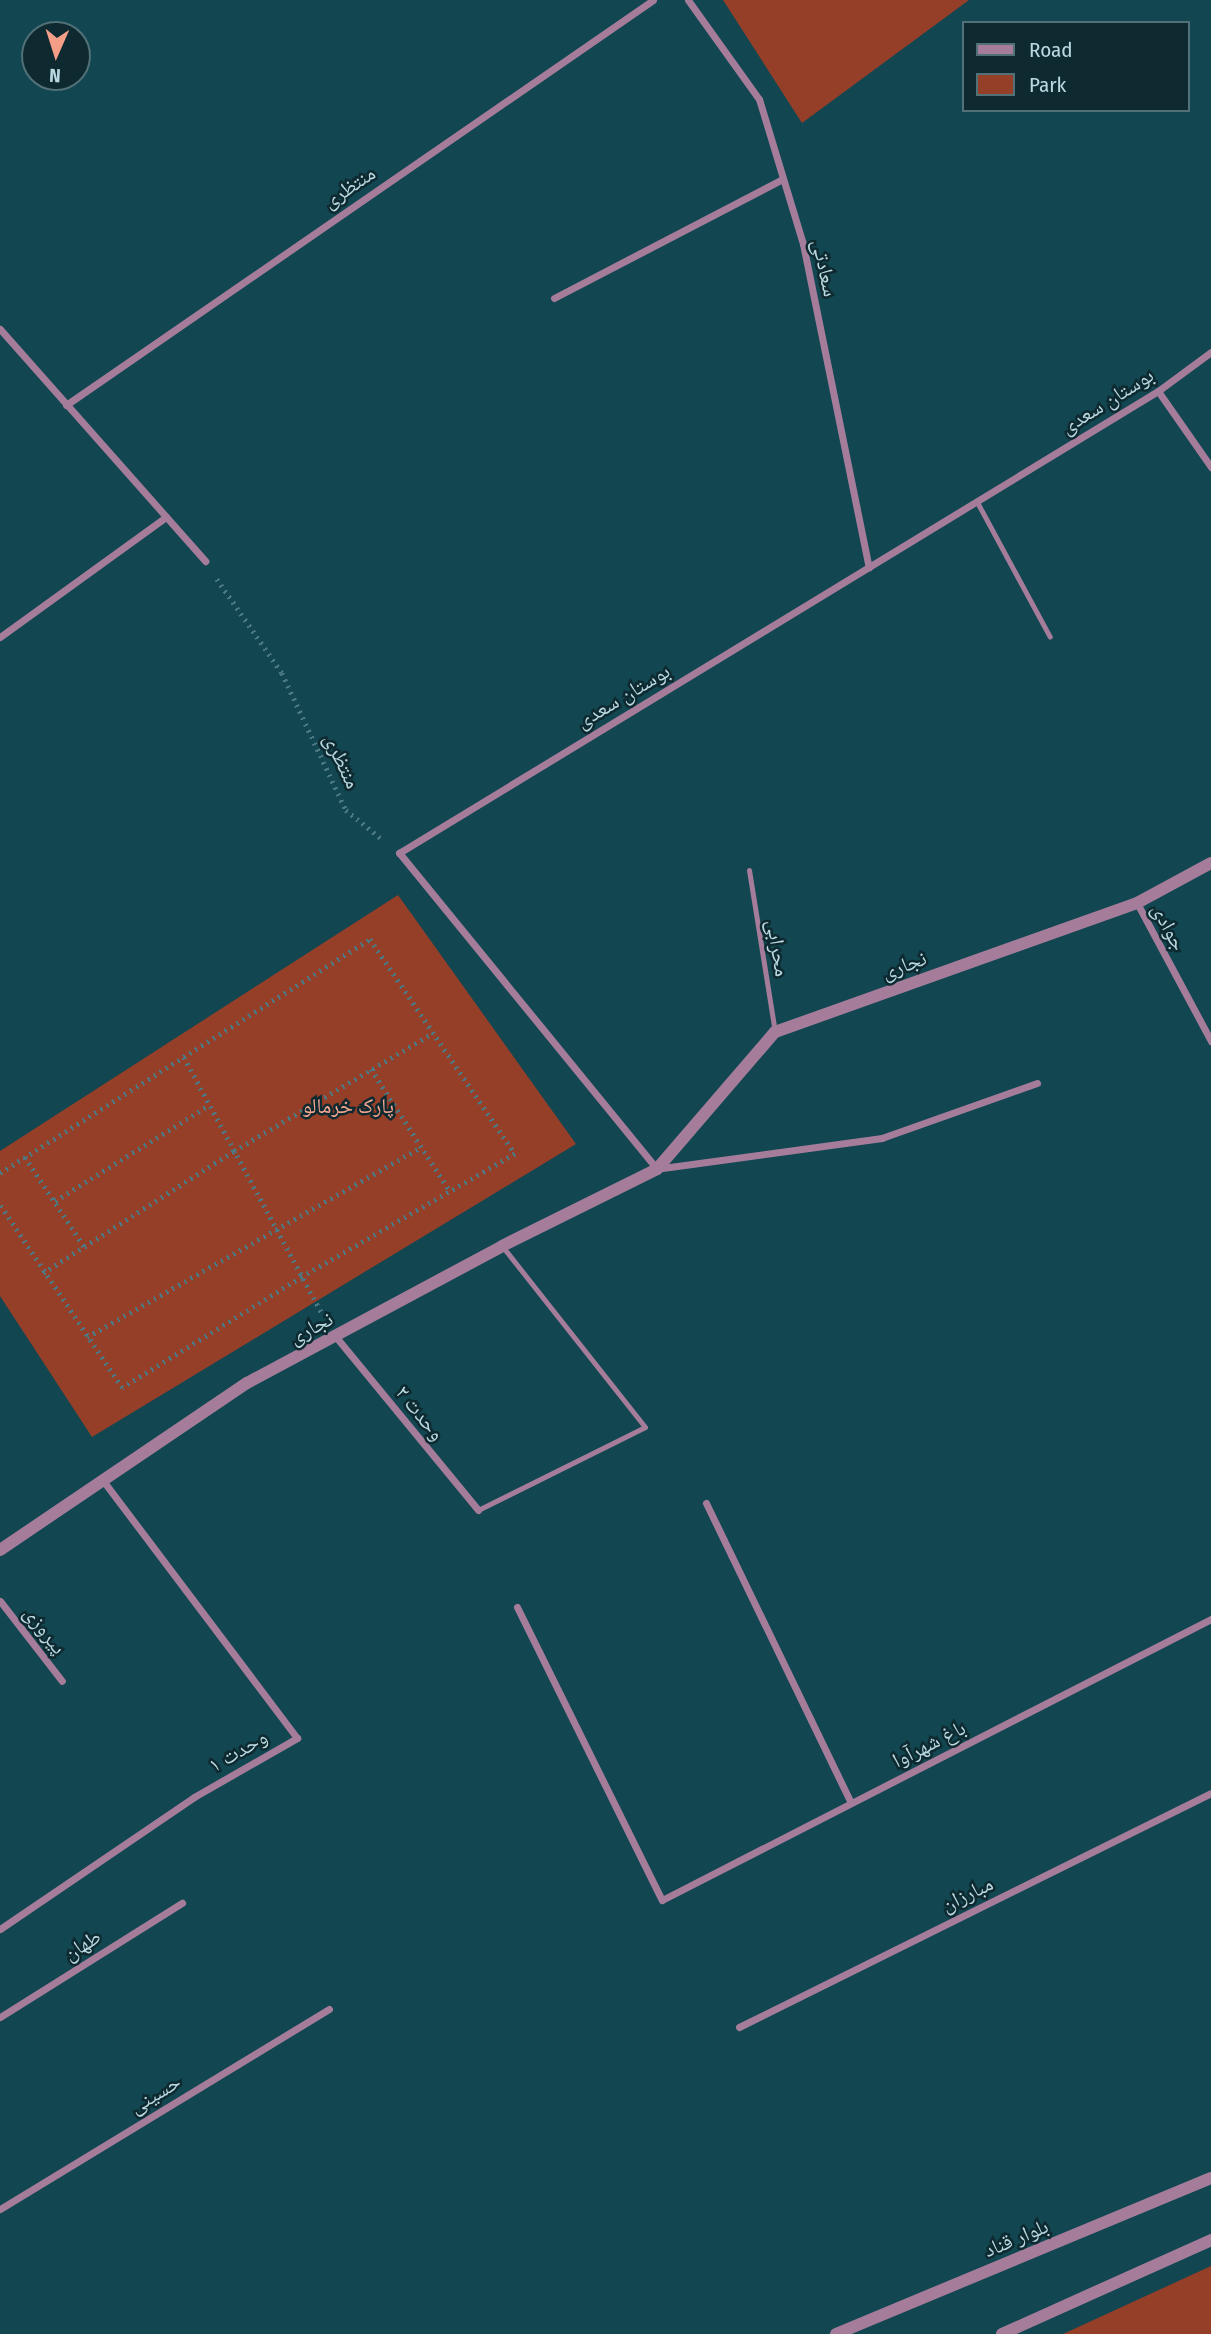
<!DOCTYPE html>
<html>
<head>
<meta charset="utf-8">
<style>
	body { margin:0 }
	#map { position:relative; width:1211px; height:2334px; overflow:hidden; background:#124651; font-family:"Fira Sans Condensed","Noto Naskh Arabic",sans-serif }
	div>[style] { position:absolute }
	.green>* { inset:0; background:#953f29 }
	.path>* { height:4.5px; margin-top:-2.25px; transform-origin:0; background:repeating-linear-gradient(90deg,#4c7983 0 2px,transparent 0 7px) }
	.service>* { height:5px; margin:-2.5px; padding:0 2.5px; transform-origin:2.5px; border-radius:2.5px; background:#a57d9b }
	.minor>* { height:7px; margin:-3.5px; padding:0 3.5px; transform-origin:3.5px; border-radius:3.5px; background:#a57d9b }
	.tertiary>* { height:12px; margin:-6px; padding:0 6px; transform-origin:6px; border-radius:6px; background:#a57d9b }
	span { translate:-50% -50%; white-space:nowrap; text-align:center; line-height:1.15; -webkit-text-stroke:5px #0e2a30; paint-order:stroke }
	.street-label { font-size:21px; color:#b9d8e1 }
	.park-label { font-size:21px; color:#fba892 }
	.legend { position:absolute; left:962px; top:21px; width:228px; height:91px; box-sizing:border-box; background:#0e2a30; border:2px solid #527077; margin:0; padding:9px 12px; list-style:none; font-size:21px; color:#b9d8e1 }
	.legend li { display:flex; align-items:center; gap:14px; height:35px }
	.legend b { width:35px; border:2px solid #527077 }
	.north { position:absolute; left:21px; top:21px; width:70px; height:70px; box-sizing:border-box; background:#0e2a30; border:2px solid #527077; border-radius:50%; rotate:183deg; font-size:19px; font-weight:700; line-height:28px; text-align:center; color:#b9d8e1 }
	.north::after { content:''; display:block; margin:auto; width:24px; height:32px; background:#f49e88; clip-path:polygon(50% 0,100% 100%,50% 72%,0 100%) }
</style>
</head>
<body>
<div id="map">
	<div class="green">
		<i style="clip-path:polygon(723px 0,969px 0,802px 123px)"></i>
		<i style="clip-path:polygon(398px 895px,576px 1144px,92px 1437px,0 1296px,0 1151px)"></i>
		<i style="clip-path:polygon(1211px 2266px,1211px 2334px,1063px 2334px)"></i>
	</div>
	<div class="path">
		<i style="left:217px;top:579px;width:114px;rotate:55.3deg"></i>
		<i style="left:282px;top:673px;width:151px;rotate:65deg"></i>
		<i style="left:346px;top:810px;width:48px;rotate:39deg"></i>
		<i style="left:184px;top:1057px;width:293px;rotate:61.7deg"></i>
		<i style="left:371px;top:1069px;width:145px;rotate:57.1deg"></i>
		<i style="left:25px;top:1157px;width:107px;rotate:56.5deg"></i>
		<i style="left:0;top:1173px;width:438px;rotate:-32.3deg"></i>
		<i style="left:370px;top:939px;width:259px;rotate:56deg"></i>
		<i style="left:515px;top:1154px;width:246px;rotate:150deg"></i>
		<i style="left:302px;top:1277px;width:211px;rotate:148.3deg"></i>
		<i style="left:122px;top:1388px;width:220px;rotate:-123.7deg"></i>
		<i style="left:55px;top:1201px;width:181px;rotate:-31.9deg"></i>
		<i style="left:43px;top:1273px;width:227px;rotate:-32.6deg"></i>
		<i style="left:234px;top:1151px;width:231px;rotate:-30.7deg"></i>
		<i style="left:87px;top:1337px;width:384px;rotate:-29.6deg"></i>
	</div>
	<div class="service">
		<i style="left:977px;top:502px;width:153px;rotate:61.6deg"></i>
		<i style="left:749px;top:870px;width:164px;rotate:80.9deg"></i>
		<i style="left:478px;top:1510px;width:186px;rotate:-26.4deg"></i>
		<i style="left:645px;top:1427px;width:231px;rotate:-128.3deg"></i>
	</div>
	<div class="minor">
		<i style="left:688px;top:0;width:122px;rotate:54.4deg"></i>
		<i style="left:759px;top:99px;width:152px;rotate:73.1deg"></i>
		<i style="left:803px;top:244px;width:330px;rotate:78.5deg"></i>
		<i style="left:554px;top:298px;width:258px;rotate:-27.5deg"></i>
		<i style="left:0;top:329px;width:310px;rotate:48.5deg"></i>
		<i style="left:1158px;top:391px;width:93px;rotate:55.1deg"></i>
		<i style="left:66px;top:405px;width:713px;rotate:-34.6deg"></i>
		<i style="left:0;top:637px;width:205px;rotate:-35.9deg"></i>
		<i style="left:1137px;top:903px;width:157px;rotate:61.8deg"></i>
		<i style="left:1037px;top:1083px;width:164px;rotate:160.5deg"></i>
		<i style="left:882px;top:1138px;width:227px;rotate:172.2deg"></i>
		<i style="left:657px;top:1169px;width:408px;rotate:-129.2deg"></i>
		<i style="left:399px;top:853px;width:889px;rotate:-31.33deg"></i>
		<i style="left:1158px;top:391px;width:66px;rotate:-36.3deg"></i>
		<i style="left:336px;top:1337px;width:224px;rotate:50.6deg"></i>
		<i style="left:706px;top:1503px;width:333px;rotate:64.2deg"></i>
		<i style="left:0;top:1601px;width:101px;rotate:52.2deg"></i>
		<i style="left:517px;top:1607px;width:327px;rotate:63.7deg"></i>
		<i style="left:662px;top:1900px;width:617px;rotate:-27.11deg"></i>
		<i style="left:0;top:1929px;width:235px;rotate:-34.2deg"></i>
		<i style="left:194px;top:1797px;width:119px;rotate:-29.8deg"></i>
		<i style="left:297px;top:1738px;width:322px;rotate:-127deg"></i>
		<i style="left:0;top:2017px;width:215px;rotate:-32.1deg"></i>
		<i style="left:739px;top:2027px;width:527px;rotate:-26.37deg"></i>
		<i style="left:0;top:2209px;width:385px;rotate:-31.3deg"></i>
	</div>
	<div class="tertiary">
		<i style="left:0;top:1550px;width:298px;rotate:-34.1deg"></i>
		<i style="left:247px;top:1383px;width:289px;rotate:-28.2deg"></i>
		<i style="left:502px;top:1246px;width:173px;rotate:-26.4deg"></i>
		<i style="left:657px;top:1169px;width:181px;rotate:-49.3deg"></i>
		<i style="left:775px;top:1032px;width:384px;rotate:-19.6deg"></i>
		<i style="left:1137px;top:903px;width:84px;rotate:-28.4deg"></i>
		<i style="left:836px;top:2334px;width:406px;rotate:-22.6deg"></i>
		<i style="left:1002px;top:2334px;width:229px;rotate:-24.2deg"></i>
	</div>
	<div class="street-label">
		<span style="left:349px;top:187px;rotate:-34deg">منتظری</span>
		<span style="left:825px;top:268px;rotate:78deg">سعادتی</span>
		<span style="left:1107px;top:401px;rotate:-32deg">بوستان سعدی</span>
		<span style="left:623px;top:696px;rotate:-31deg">بوستان سعدی</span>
		<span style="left:342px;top:761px;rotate:65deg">منتظری</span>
		<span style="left:1169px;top:927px;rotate:62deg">جوادی</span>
		<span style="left:778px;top:948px;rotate:81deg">محرابی</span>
		<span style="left:904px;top:965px;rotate:-20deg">نجاری</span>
		<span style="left:311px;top:1328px;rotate:-28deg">نجاری</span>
		<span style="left:420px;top:1413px;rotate:51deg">وحدت ۲</span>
		<span style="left:45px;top:1630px;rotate:52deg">پیروزی</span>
		<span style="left:929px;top:1744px;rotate:-27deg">باغ شهرآوا</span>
		<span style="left:238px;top:1751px;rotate:-30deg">وحدت ۱</span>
		<span style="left:967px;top:1894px;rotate:-26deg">مبارزان</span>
		<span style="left:82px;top:1945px;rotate:-32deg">طهان</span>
		<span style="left:155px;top:2094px;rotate:-31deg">حسینی</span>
		<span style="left:1016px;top:2238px;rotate:-23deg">بلوار قناد</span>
	</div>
	<div class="park-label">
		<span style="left:348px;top:1106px">پارک خرمالو</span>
	</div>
	<ul class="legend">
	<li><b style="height:9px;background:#a57d9b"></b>Road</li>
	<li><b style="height:19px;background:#953f29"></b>Park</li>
	</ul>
	<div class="north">N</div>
</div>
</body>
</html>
